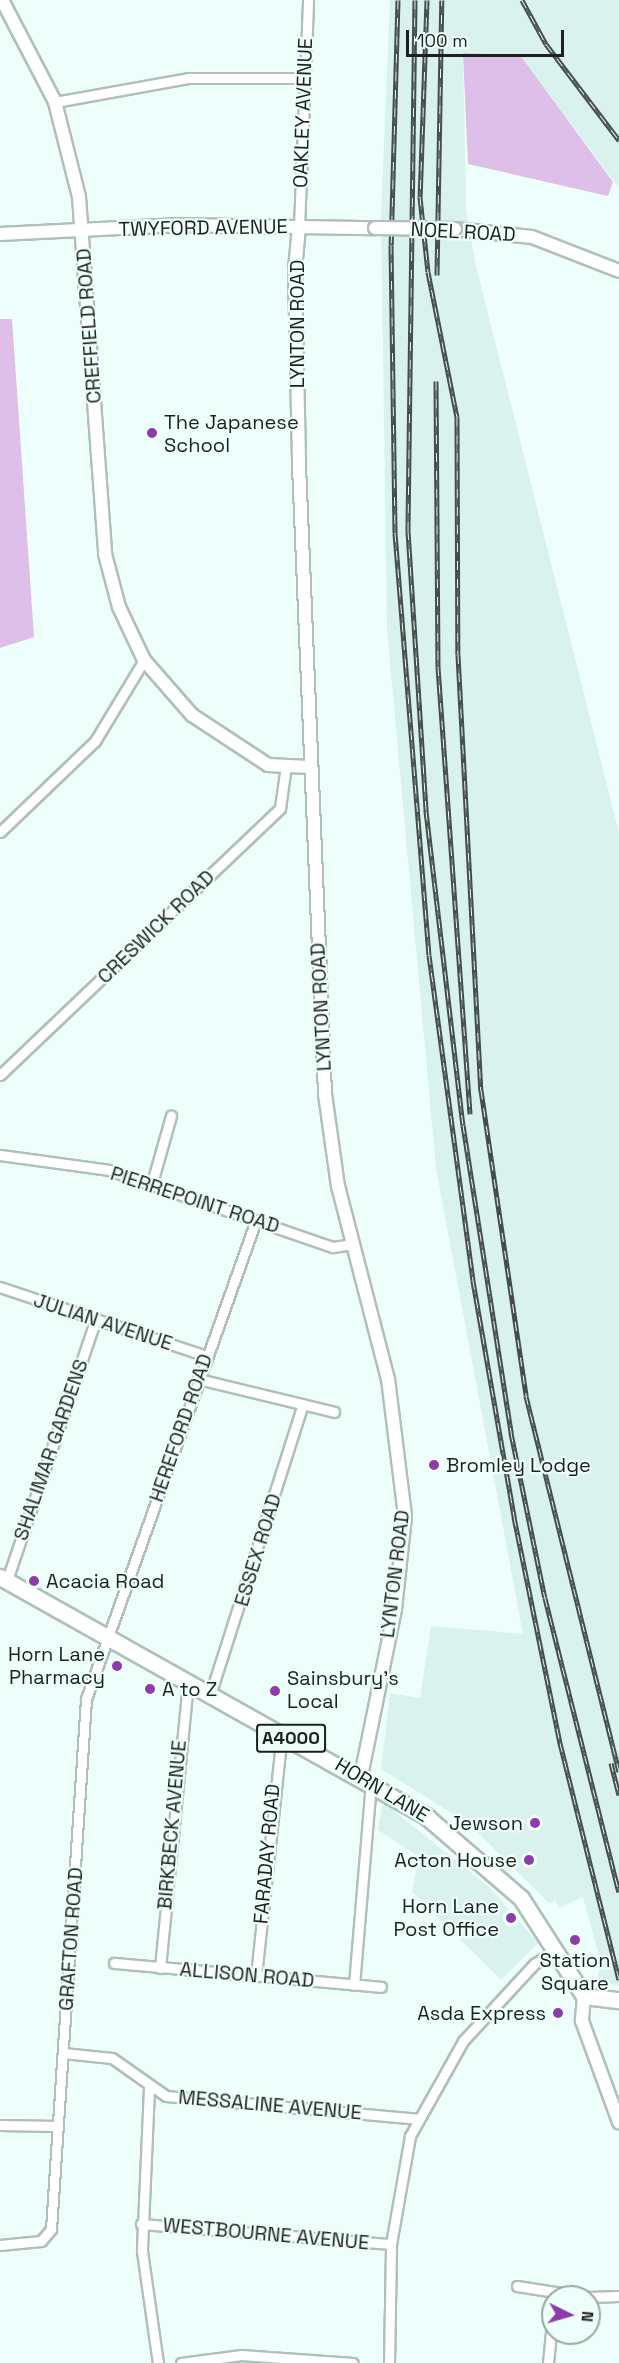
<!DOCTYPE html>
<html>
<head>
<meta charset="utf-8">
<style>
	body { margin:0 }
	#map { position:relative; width:619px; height:2363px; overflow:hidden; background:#eefefa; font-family:"Space Grotesk",sans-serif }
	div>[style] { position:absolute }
	.built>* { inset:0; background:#d9f2ed }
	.green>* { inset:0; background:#ddbfe9 }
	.roads { filter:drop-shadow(2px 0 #b0bfbb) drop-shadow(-2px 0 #b0bfbb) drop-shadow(0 2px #b0bfbb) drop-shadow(0 -2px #b0bfbb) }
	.minor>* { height:9px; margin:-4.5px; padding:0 4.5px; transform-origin:4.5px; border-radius:4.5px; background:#fff }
	.tertiary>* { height:12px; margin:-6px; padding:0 6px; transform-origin:6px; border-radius:6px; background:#fff }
	.primary>* { height:15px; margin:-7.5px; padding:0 7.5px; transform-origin:7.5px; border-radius:7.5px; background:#fff }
	.rail>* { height:5px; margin-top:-2.5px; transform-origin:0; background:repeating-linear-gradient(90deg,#eefefa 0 9px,#454d4b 0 18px); box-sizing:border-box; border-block:2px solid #454d4b }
	.bridges { filter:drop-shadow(2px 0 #b0bfbb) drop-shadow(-2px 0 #b0bfbb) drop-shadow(0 2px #b0bfbb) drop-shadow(0 -2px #b0bfbb) }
	.tertiary-bridge>* { height:12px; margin:-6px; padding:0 6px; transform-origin:6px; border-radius:6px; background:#fff }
	.dots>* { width:16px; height:16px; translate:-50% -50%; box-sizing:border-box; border:3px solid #eefefa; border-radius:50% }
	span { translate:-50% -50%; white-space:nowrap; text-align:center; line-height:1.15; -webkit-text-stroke:4.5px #eefefa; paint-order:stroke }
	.shield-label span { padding:2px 4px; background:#eefefa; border:2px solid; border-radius:4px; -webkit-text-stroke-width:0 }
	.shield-label { font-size:18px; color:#1c2120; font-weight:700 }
	.street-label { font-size:20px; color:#1c2120 }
	.poi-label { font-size:20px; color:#1c2120 }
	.left { translate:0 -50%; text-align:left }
	.right { translate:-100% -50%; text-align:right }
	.north { position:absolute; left:541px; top:2285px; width:60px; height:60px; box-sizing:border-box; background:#eefefa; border:2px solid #9aa6a3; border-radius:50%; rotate:95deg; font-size:16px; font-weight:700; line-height:24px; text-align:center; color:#1c2120 }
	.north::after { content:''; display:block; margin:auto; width:21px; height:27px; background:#8e3cab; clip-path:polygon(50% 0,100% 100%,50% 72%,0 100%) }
	.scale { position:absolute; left:406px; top:30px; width:158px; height:27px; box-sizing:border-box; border:3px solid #1c2120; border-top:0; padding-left:8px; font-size:18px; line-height:21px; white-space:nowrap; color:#1c2120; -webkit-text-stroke:4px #eefefa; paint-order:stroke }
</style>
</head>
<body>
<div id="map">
	<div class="built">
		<i style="clip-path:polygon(390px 0,619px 0,619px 188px,520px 55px,463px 53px,466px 209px,475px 262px,619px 833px,619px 1986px,597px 1979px,601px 1963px,583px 1897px,559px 1908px,555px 1900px,550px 1904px,469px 1824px,381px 1769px,390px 1693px,420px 1698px,431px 1626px,523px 1634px,436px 1168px,387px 629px,381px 216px)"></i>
		<i style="clip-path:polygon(383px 1802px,490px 1888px,538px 1943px,501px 1980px,412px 1892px,419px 1857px,378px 1830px)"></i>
	</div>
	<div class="green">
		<i style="clip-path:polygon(463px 53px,520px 55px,613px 182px,608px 196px,468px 164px)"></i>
		<i style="clip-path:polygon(0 319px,12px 319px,34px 637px,0 648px)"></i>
	</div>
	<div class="roads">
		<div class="minor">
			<i style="left:55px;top:102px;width:135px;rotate:-10.2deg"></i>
			<i style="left:188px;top:78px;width:116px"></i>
			<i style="left:299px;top:227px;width:227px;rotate:-87.7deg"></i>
			<i style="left:0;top:832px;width:132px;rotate:-43.8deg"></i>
			<i style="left:95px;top:741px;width:95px;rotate:-58.8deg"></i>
			<i style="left:0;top:1075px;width:387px;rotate:-43.6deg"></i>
			<i style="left:280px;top:808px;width:42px;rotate:-81.9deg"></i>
			<i style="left:0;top:1155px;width:110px;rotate:7.8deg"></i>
			<i style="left:109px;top:1170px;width:237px;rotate:19deg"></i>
			<i style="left:333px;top:1247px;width:18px;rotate:-9deg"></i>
			<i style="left:152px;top:1183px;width:70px;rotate:-74.2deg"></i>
			<i style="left:0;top:1287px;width:217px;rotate:18.5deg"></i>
			<i style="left:198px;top:1379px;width:140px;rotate:13.6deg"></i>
			<i style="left:7px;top:1580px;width:276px;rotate:-71.2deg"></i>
			<i style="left:210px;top:1695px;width:305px;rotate:-72.3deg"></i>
			<i style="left:114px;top:1963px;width:268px;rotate:5.1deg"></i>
			<i style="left:160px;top:1968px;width:286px;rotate:-84.4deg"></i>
			<i style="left:256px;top:1976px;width:244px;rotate:-83.9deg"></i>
			<i style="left:354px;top:1985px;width:202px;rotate:-85.2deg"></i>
			<i style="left:63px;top:2053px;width:49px;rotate:5.8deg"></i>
			<i style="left:112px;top:2058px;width:66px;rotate:35.1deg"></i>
			<i style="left:166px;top:2096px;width:252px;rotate:5.2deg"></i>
			<i style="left:149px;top:2088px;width:163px;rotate:92.5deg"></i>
			<i style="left:142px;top:2251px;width:113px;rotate:81.9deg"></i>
			<i style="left:0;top:2125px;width:56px;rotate:1deg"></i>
			<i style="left:141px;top:2224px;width:251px;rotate:4.6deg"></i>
			<i style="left:0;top:2245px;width:41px;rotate:-5.6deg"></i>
			<i style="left:41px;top:2241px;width:16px;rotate:-50deg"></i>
			<i style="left:51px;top:2229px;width:531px;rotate:-86.22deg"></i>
			<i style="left:86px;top:1699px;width:508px;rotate:-70.46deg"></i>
			<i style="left:517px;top:2286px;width:71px;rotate:8.9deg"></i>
			<i style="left:589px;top:2297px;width:30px;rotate:-2deg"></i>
			<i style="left:181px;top:2363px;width:61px;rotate:-7.6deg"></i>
			<i style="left:241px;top:2355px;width:112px;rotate:4.1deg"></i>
			<i style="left:389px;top:2363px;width:119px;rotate:-89deg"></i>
			<i style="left:391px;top:2244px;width:110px;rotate:-80deg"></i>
			<i style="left:410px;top:2136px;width:109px;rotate:-60.8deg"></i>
			<i style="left:463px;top:2041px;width:105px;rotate:-47.3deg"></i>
			<i style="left:534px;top:1964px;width:26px;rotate:-32deg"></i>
			<i style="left:548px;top:2363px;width:51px;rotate:-84.4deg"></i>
		</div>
		<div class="tertiary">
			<i style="left:2px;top:0;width:115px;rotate:62.5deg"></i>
			<i style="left:55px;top:102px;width:98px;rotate:75.8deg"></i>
			<i style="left:79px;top:197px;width:358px;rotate:85.8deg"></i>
			<i style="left:105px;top:554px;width:55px;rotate:75.2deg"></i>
			<i style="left:119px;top:607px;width:59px;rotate:64.7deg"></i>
			<i style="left:144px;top:660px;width:73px;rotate:48.9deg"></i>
			<i style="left:192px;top:715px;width:91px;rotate:33.3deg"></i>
			<i style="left:268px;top:765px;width:42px;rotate:2.7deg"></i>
			<i style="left:299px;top:227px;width:42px;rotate:95.4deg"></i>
			<i style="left:295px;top:269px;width:196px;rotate:88.8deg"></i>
			<i style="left:299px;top:465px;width:630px;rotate:87.63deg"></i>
			<i style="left:325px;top:1094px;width:93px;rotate:82deg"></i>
			<i style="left:338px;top:1186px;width:199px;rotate:75.5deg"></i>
			<i style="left:388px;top:1379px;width:138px;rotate:82.9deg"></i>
			<i style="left:405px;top:1516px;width:94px;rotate:96.1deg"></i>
			<i style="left:395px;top:1609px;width:170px;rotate:101.5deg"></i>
			<i style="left:455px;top:229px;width:77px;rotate:5.9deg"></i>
			<i style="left:532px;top:237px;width:93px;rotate:21.3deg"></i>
			<i style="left:0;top:234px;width:175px;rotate:-2.9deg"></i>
			<i style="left:175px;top:225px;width:200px;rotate:0.9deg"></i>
			<i style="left:584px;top:1996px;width:25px;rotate:95deg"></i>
			<i style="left:582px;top:2021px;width:108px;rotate:69.9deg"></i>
		</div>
		<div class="primary">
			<i style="left:0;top:1577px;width:490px;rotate:29.3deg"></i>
			<i style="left:427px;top:1817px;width:124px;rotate:40.8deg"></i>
			<i style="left:521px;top:1898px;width:117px;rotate:57.3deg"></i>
			<i style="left:584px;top:1996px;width:35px;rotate:7deg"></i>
		</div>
	</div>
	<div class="rail">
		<i style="left:398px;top:0;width:245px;rotate:91.6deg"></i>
		<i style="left:391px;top:245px;width:288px;rotate:89.2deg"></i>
		<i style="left:395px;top:533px;width:423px;rotate:85.4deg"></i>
		<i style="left:429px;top:955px;width:329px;rotate:82.3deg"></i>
		<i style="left:473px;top:1281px;width:240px;rotate:80.1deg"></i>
		<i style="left:514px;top:1517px;width:231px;rotate:78.5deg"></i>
		<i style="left:560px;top:1743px;width:244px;rotate:76deg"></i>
		<i style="left:415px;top:0;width:531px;rotate:90.76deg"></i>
		<i style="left:408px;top:531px;width:281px;rotate:86.3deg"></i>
		<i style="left:426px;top:811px;width:316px;rotate:83.3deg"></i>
		<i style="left:463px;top:1125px;width:312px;rotate:81.1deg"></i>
		<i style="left:511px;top:1433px;width:168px;rotate:78.4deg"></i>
		<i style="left:545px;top:1598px;width:303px;rotate:75.9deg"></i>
		<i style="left:427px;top:0;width:197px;rotate:92deg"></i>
		<i style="left:420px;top:197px;width:75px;rotate:83.9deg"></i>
		<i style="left:428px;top:272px;width:148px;rotate:78.7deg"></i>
		<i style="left:457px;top:417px;width:238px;rotate:89.8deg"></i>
		<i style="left:458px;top:655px;width:436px;rotate:87deg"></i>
		<i style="left:481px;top:1090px;width:309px;rotate:81.6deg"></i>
		<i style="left:526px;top:1396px;width:387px;rotate:76.1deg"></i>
		<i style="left:522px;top:0;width:50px;rotate:61.4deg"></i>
		<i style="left:546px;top:44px;width:121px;rotate:52.8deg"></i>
		<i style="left:437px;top:275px;width:275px;rotate:-89deg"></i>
		<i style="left:436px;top:381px;width:286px;rotate:89.6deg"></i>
		<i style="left:438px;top:667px;width:448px;rotate:85.9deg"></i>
		<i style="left:611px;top:1763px;width:33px;rotate:76deg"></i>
	</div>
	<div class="bridges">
		<div class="tertiary-bridge">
			<i style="left:375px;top:228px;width:80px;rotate:0.7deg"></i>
		</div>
	</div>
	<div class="dots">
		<i style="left:152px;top:433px;background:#8e3cab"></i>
		<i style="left:434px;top:1465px;background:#8e3cab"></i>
		<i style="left:34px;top:1581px;background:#8e3cab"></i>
		<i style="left:117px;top:1666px;background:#8e3cab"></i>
		<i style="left:150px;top:1689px;background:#8e3cab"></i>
		<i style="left:275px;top:1691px;background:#8e3cab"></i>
		<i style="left:535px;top:1823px;background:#8e3cab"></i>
		<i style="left:529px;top:1860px;background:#8e3cab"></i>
		<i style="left:511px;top:1918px;background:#8e3cab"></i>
		<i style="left:575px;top:1940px;background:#8e3cab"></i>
		<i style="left:558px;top:2013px;background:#8e3cab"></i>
	</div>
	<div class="shield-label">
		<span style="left:291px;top:1738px">A4000</span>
	</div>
	<div class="street-label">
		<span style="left:303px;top:113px;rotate:-88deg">OAKLEY AVENUE</span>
		<span style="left:203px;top:228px;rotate:-1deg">TWYFORD AVENUE</span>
		<span style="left:463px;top:232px;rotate:3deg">NOEL ROAD</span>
		<span style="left:297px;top:324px;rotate:-90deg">LYNTON ROAD</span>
		<span style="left:89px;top:326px;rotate:-94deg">CREFFIELD ROAD</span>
		<span style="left:156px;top:927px;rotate:-44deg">CRESWICK ROAD</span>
		<span style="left:321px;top:1007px;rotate:-93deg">LYNTON ROAD</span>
		<span style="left:195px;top:1200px;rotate:18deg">PIERREPOINT ROAD</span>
		<span style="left:103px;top:1322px;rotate:18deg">JULIAN AVENUE</span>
		<span style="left:181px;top:1428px;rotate:-71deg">HEREFORD ROAD</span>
		<span style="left:51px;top:1450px;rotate:-71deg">SHALIMAR GARDENS</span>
		<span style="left:258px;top:1550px;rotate:-73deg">ESSEX ROAD</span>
		<span style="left:395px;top:1574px;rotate:-83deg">LYNTON ROAD</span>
		<span style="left:382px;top:1790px;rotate:31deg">HORN LANE</span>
		<span style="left:172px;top:1825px;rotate:-85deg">BIRKBECK AVENUE</span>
		<span style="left:267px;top:1854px;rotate:-85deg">FARADAY ROAD</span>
		<span style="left:71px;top:1939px;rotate:-86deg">GRAFTON ROAD</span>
		<span style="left:247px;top:1975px;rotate:5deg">ALLISON ROAD</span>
		<span style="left:270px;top:2105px;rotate:5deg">MESSALINE AVENUE</span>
		<span style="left:266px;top:2234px;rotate:5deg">WESTBOURNE AVENUE</span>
	</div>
	<div class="poi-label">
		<span class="left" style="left:164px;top:434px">The Japanese<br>School</span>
		<span class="left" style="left:446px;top:1465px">Bromley Lodge</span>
		<span class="left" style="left:46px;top:1581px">Acacia Road</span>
		<span class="right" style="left:105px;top:1666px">Horn Lane<br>Pharmacy</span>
		<span class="left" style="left:287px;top:1690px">Sainsbury's<br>Local</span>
		<span class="left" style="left:162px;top:1689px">A to Z</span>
		<span class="right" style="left:523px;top:1823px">Jewson</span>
		<span class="right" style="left:517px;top:1860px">Acton House</span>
		<span class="right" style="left:499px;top:1918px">Horn Lane<br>Post Office</span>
		<span style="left:575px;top:1972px">Station<br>Square</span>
		<span class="right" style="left:546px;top:2013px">Asda Express</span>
	</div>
	<div class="north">N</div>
	<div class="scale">100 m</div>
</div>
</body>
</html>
